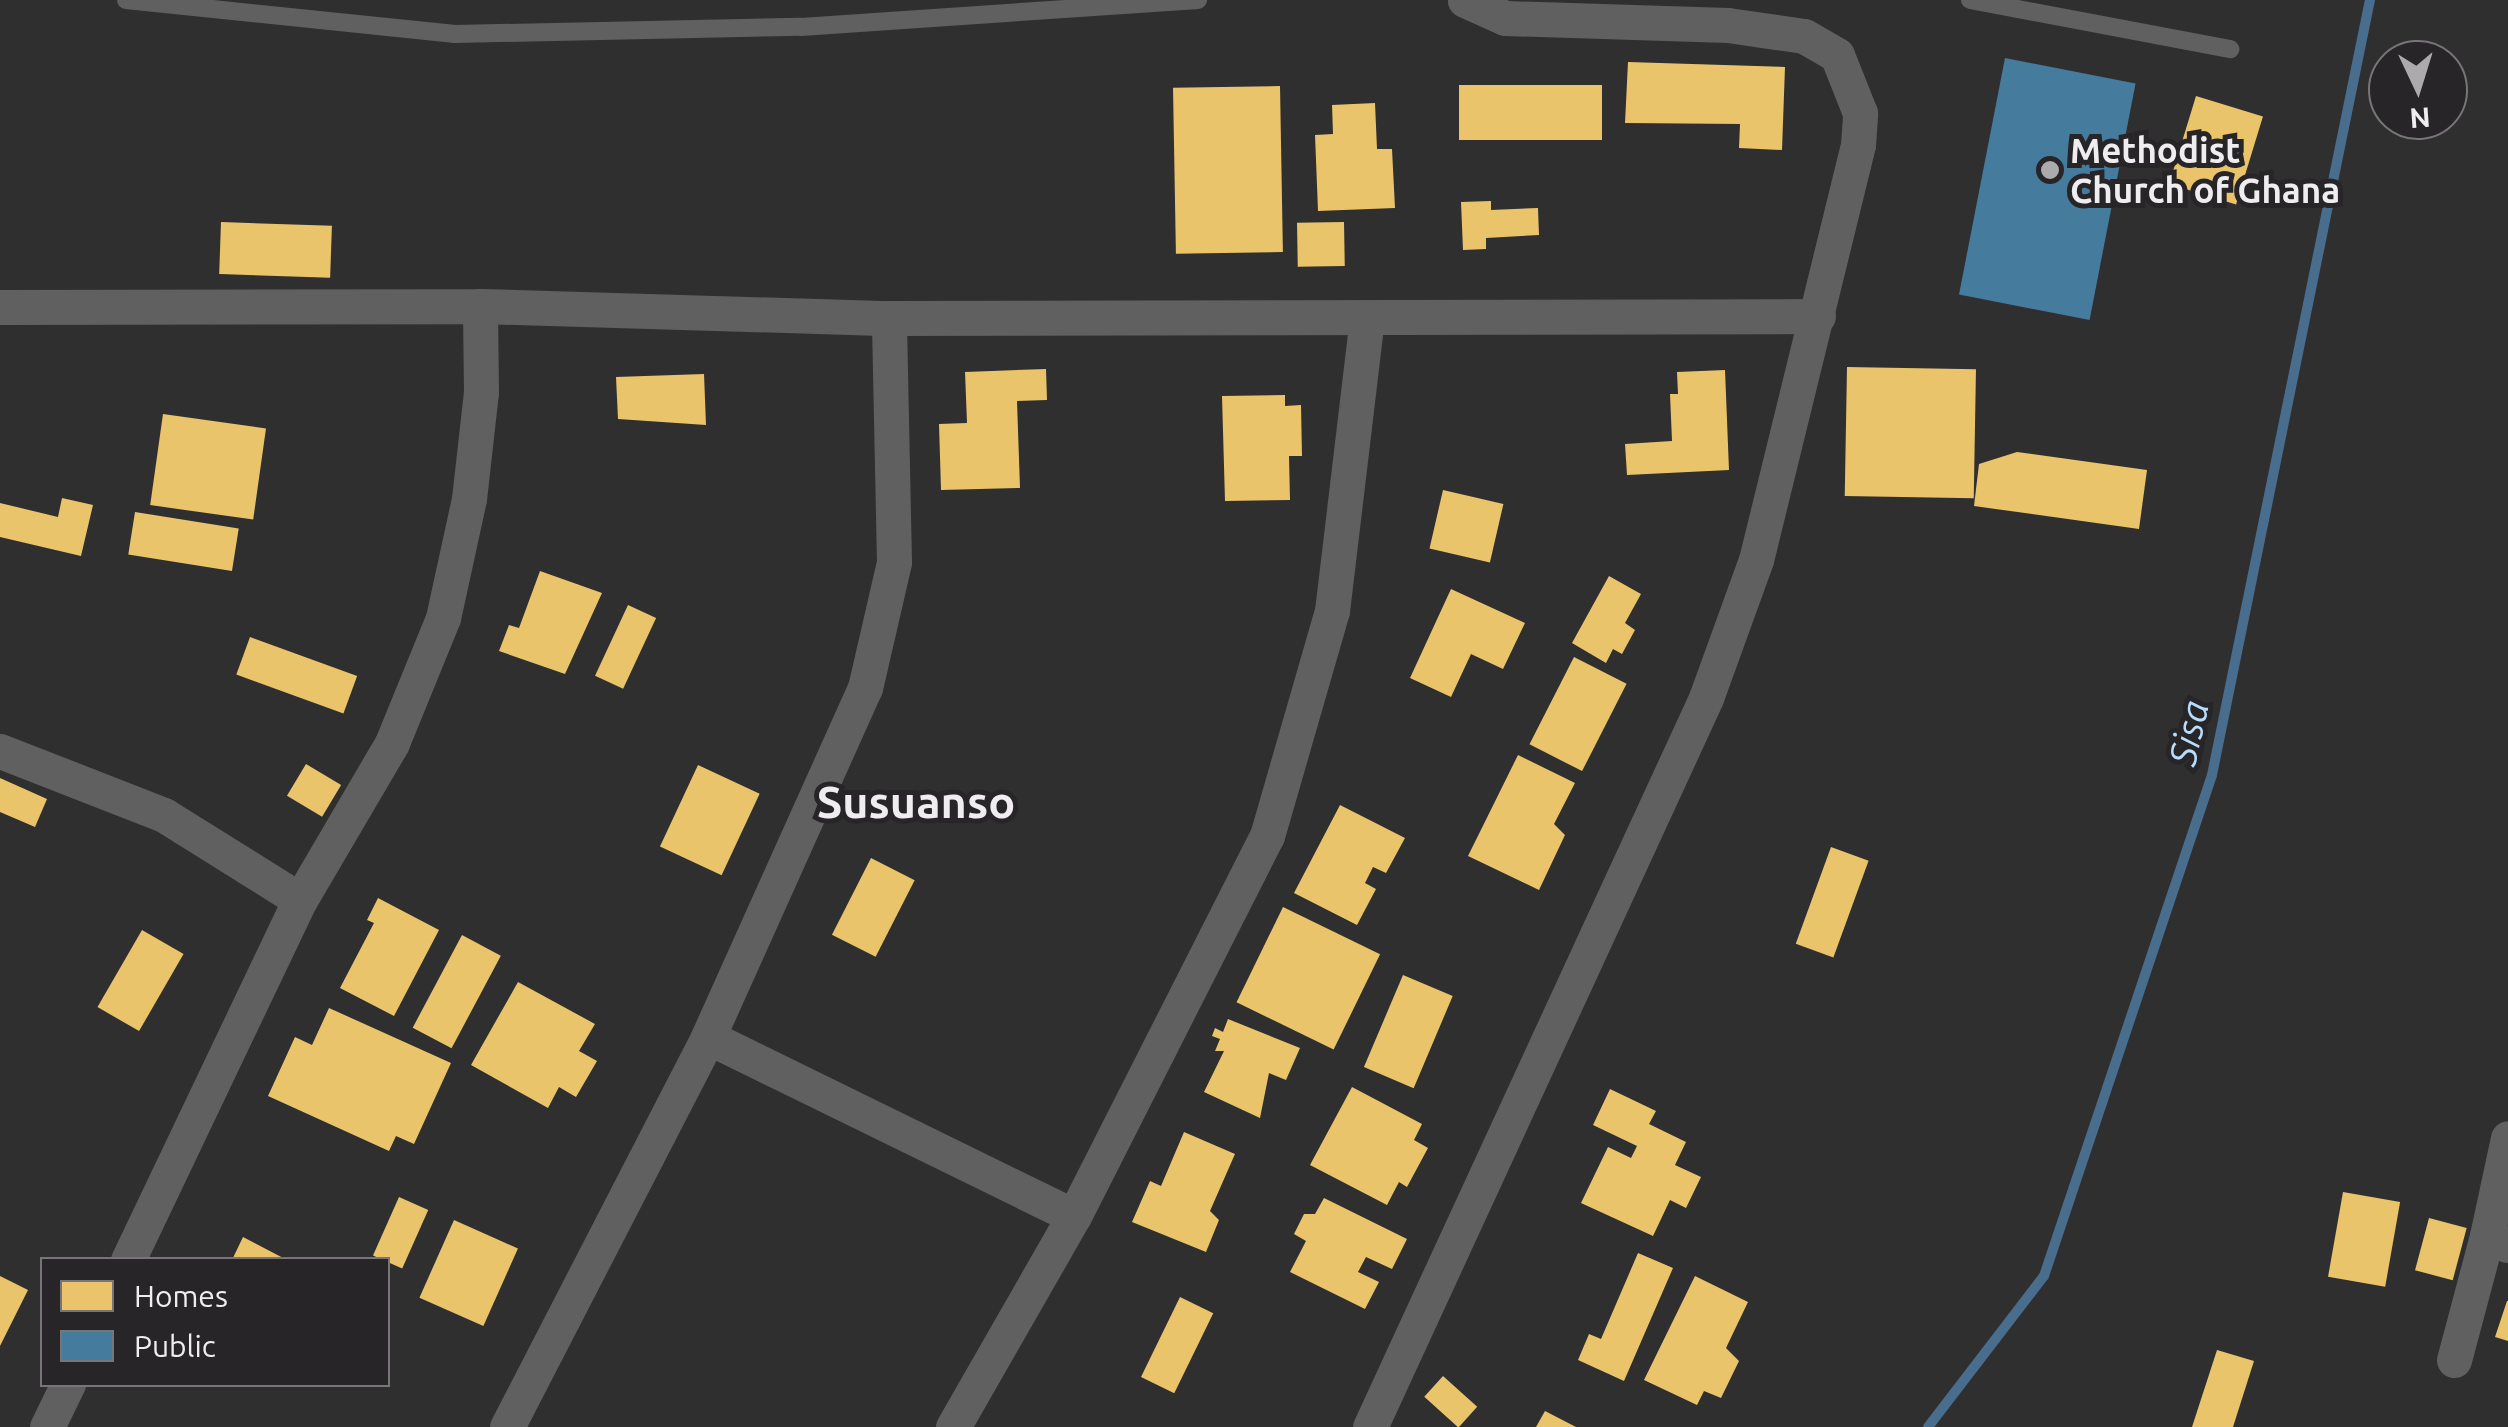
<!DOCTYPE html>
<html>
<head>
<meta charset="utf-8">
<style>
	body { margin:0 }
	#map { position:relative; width:2508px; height:1427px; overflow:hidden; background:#302f30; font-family:Ubuntu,sans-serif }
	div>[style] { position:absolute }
	.homes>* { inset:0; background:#e9c46a; transform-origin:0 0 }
	.public>* { inset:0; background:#457b9d; transform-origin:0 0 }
	.stream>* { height:10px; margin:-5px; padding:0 5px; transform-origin:5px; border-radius:5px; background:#496d8d }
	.lane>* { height:18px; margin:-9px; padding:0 9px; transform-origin:9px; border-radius:9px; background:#616060 }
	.street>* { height:35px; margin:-17.5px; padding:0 17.5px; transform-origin:17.5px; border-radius:17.5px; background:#616060 }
	.dots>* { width:28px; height:28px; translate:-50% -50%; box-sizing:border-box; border:5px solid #272527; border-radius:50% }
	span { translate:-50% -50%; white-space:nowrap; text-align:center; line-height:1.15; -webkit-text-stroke:10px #272527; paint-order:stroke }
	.poi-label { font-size:35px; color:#efedef; font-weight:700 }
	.left { translate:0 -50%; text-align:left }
	.water-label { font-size:38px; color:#b7dcfd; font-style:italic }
	.district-label { font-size:45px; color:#efedef; font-weight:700 }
	.legend { position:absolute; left:40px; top:1257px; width:350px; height:130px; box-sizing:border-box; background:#272527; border:2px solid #777577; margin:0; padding:12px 18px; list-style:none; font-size:30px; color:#efedef }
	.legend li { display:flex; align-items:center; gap:20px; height:50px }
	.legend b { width:50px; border:2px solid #777577 }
	.north { position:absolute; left:2368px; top:40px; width:100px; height:100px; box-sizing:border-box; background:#272527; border:2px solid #777577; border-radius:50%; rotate:176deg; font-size:28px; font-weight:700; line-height:40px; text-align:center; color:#efedef }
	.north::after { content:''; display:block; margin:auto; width:35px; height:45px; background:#acaaac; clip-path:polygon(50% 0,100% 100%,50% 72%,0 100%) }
</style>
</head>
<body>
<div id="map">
	<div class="homes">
		<i style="clip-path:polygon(1628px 62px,1785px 67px,1782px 150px,1739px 148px,1740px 124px,1625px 123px)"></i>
		<i style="left:1459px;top:85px;width:143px;height:55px"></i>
		<i style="left:1280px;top:86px;width:166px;height:107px;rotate:89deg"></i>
		<i style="left:2196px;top:96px;width:70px;height:92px;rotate:17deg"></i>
		<i style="clip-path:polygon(1375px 103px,1377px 149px,1392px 149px,1395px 208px,1318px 211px,1315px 135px,1333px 134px,1332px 105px)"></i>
		<i style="clip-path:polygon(1491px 201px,1491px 210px,1538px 208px,1539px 235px,1486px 238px,1486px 249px,1463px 250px,1461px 202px)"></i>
		<i style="left:221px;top:222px;width:111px;height:52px;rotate:2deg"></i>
		<i style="left:1344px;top:222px;width:44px;height:47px;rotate:89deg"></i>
		<i style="left:1847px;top:367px;width:129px;height:129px;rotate:1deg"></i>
		<i style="clip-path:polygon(1046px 369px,1047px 400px,1017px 401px,1020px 488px,941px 490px,939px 424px,967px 423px,965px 372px)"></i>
		<i style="clip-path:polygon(1725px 370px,1729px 470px,1627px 475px,1625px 444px,1672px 441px,1670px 394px,1678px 394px,1677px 372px)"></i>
		<i style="clip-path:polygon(704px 374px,706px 425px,618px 419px,616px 377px)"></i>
		<i style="clip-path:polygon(1285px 395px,1285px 406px,1301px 405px,1302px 456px,1289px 456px,1290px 500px,1225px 501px,1222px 396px)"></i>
		<i style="left:163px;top:414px;width:104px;height:92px;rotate:8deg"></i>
		<i style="clip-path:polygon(2017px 452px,2147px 470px,2139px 529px,1974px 506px,1979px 464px)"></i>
		<i style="left:1443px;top:490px;width:62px;height:60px;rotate:13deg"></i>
		<i style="clip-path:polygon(62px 498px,93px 505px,81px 556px,0 537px,0 503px,58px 517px)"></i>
		<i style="left:135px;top:512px;width:105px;height:43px;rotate:9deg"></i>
		<i style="clip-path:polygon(540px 571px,602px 593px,565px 674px,499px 651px,509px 625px,519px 628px)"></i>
		<i style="clip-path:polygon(1609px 576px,1641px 594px,1625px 623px,1635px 630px,1622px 654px,1613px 649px,1606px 663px,1572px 643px)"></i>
		<i style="clip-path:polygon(1451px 589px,1525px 623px,1503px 669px,1471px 654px,1451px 697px,1410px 678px)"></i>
		<i style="left:628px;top:605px;width:31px;height:78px;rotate:25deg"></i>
		<i style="left:250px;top:637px;width:114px;height:40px;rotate:20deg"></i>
		<i style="left:1574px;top:657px;width:59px;height:98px;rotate:27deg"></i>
		<i style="clip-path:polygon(1518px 755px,1575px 783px,1554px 824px,1565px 835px,1539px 890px,1468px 856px)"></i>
		<i style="left:306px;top:764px;width:41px;height:37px;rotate:31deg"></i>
		<i style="left:698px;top:765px;width:68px;height:90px;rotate:25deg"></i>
		<i style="clip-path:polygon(0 778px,47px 799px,35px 827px,0 812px)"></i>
		<i style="clip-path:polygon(1340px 805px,1405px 838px,1386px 873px,1373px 867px,1365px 883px,1376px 889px,1357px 925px,1294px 893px)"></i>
		<i style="left:1831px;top:847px;width:40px;height:103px;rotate:20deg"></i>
		<i style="left:871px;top:858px;width:49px;height:86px;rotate:27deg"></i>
		<i style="clip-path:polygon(378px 898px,439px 930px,394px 1016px,340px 988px,374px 923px,367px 920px)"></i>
		<i style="left:1283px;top:907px;width:108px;height:106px;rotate:26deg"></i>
		<i style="left:142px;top:930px;width:48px;height:89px;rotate:30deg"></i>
		<i style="left:462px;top:935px;width:44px;height:105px;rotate:28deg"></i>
		<i style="left:1403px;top:975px;width:54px;height:100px;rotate:23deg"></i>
		<i style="clip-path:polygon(518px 982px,595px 1024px,579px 1051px,597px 1061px,576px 1097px,559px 1087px,548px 1108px,471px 1065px)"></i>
		<i style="clip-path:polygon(329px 1008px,451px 1063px,414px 1144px,396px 1136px,389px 1151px,268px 1096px,295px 1037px,312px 1045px)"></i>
		<i style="clip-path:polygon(1228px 1019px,1300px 1048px,1286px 1080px,1269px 1073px,1260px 1118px,1204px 1092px,1224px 1051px,1215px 1051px,1220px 1039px,1212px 1036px,1215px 1028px,1223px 1032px)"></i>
		<i style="clip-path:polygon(1352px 1087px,1422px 1124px,1414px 1140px,1428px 1148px,1407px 1187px,1399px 1182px,1387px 1205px,1310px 1165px)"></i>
		<i style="clip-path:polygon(1610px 1089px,1656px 1111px,1649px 1124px,1686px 1142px,1675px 1165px,1701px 1177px,1686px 1208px,1670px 1200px,1653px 1236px,1581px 1203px,1608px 1147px,1631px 1158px,1637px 1146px,1593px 1125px)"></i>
		<i style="clip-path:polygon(1184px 1132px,1235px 1154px,1210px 1211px,1219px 1220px,1206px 1252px,1132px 1222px,1150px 1181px,1161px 1186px)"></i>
		<i style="left:2343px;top:1192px;width:58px;height:86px;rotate:10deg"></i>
		<i style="left:399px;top:1197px;width:32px;height:64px;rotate:24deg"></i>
		<i style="clip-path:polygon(1324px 1198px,1407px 1239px,1392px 1269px,1366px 1257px,1358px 1272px,1379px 1282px,1365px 1309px,1290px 1272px,1306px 1241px,1294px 1234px,1304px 1214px,1315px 1214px)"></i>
		<i style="left:2429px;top:1218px;width:39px;height:54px;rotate:15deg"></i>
		<i style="left:454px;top:1220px;width:70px;height:85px;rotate:24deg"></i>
		<i style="clip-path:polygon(243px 1237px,287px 1260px,232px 1260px)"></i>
		<i style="clip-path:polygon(1638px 1253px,1673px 1268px,1624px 1381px,1578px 1360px,1589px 1334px,1601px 1339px)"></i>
		<i style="clip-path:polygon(0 1276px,28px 1290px,0 1346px)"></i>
		<i style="clip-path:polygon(1695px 1276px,1748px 1302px,1726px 1348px,1739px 1361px,1721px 1398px,1704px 1391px,1697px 1405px,1644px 1380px)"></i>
		<i style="left:1180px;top:1297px;width:37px;height:89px;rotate:26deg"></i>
		<i style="clip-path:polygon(2507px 1301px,2508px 1301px,2508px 1341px,2495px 1337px)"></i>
		<i style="clip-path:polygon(2217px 1350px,2254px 1361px,2233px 1427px,2192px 1427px)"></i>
		<i style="left:1443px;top:1376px;width:46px;height:28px;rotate:42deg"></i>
		<i style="clip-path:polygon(1545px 1411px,1576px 1427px,1536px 1427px)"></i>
	</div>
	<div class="public">
		<i style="left:2005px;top:58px;width:133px;height:241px;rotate:11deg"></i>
	</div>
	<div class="stream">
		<i style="left:1928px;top:1427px;width:190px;rotate:-52.5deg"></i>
		<i style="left:2044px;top:1276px;width:528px;rotate:-71.46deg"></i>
		<i style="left:2212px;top:775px;width:791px;rotate:-78.48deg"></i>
	</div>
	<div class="lane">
		<i style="left:126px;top:0;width:331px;rotate:5.9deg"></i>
		<i style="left:455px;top:34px;width:346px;rotate:-1.2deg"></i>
		<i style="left:801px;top:27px;width:398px;rotate:-3.9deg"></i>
		<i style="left:1970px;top:0;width:265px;rotate:10.7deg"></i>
	</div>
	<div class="street">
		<i style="left:0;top:307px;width:480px;rotate:-0.1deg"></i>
		<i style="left:480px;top:306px;width:409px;rotate:1.7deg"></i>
		<i style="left:889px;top:318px;width:929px;rotate:-0.12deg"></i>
		<i style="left:0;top:751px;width:176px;rotate:21.3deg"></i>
		<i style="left:164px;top:815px;width:160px;rotate:32deg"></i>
		<i style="left:708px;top:1037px;width:407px;rotate:26.1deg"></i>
		<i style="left:2507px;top:1245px;width:22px;rotate:-156deg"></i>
		<i style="left:2487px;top:1236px;width:100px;rotate:-77.9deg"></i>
		<i style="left:128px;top:1260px;width:399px;rotate:-64.5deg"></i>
		<i style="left:300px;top:900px;width:182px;rotate:-59.6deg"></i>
		<i style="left:392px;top:743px;width:135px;rotate:-67.8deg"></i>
		<i style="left:443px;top:618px;width:122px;rotate:-77.7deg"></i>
		<i style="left:469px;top:499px;width:108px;rotate:-83.6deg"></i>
		<i style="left:481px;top:392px;width:86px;rotate:-90.7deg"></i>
		<i style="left:2454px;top:1360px;width:128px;rotate:-75.1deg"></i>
		<i style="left:47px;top:1427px;width:48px;rotate:-64deg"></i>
		<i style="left:507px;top:1427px;width:439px;rotate:-62.7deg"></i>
		<i style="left:708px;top:1037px;width:383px;rotate:-65.8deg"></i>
		<i style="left:865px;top:688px;width:129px;rotate:-77deg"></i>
		<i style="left:894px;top:562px;width:244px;rotate:-91.2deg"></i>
		<i style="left:953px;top:1427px;width:243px;rotate:-60.2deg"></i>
		<i style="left:1074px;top:1216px;width:426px;rotate:-63.1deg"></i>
		<i style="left:1267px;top:836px;width:234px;rotate:-73.9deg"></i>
		<i style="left:1332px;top:611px;width:296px;rotate:-83.2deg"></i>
		<i style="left:1370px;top:1427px;width:803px;rotate:-65.25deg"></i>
		<i style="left:1706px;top:698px;width:147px;rotate:-70.1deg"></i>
		<i style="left:1756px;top:560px;width:427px;rotate:-76.2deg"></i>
		<i style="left:1858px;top:145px;width:32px;rotate:-86deg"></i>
		<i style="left:1860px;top:113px;width:62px;rotate:-111.6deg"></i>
		<i style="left:1837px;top:55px;width:38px;rotate:-150deg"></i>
		<i style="left:1804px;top:36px;width:77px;rotate:-171.8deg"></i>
		<i style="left:1728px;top:25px;width:223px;rotate:-178.2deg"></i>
		<i style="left:1505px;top:18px;width:44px;rotate:-155.8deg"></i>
	</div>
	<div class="dots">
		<i style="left:2050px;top:170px;background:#acaaac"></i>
	</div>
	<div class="poi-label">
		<span class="left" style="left:2070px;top:170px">Methodist<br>Church of Ghana</span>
	</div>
	<div class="water-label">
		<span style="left:2189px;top:733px;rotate:-77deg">Sisa</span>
	</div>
	<div class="district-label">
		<span style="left:916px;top:802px">Susuanso</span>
	</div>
	<ul class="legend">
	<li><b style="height:28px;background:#e9c46a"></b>Homes</li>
	<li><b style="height:28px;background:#457b9d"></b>Public</li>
	</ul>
	<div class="north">N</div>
</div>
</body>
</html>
